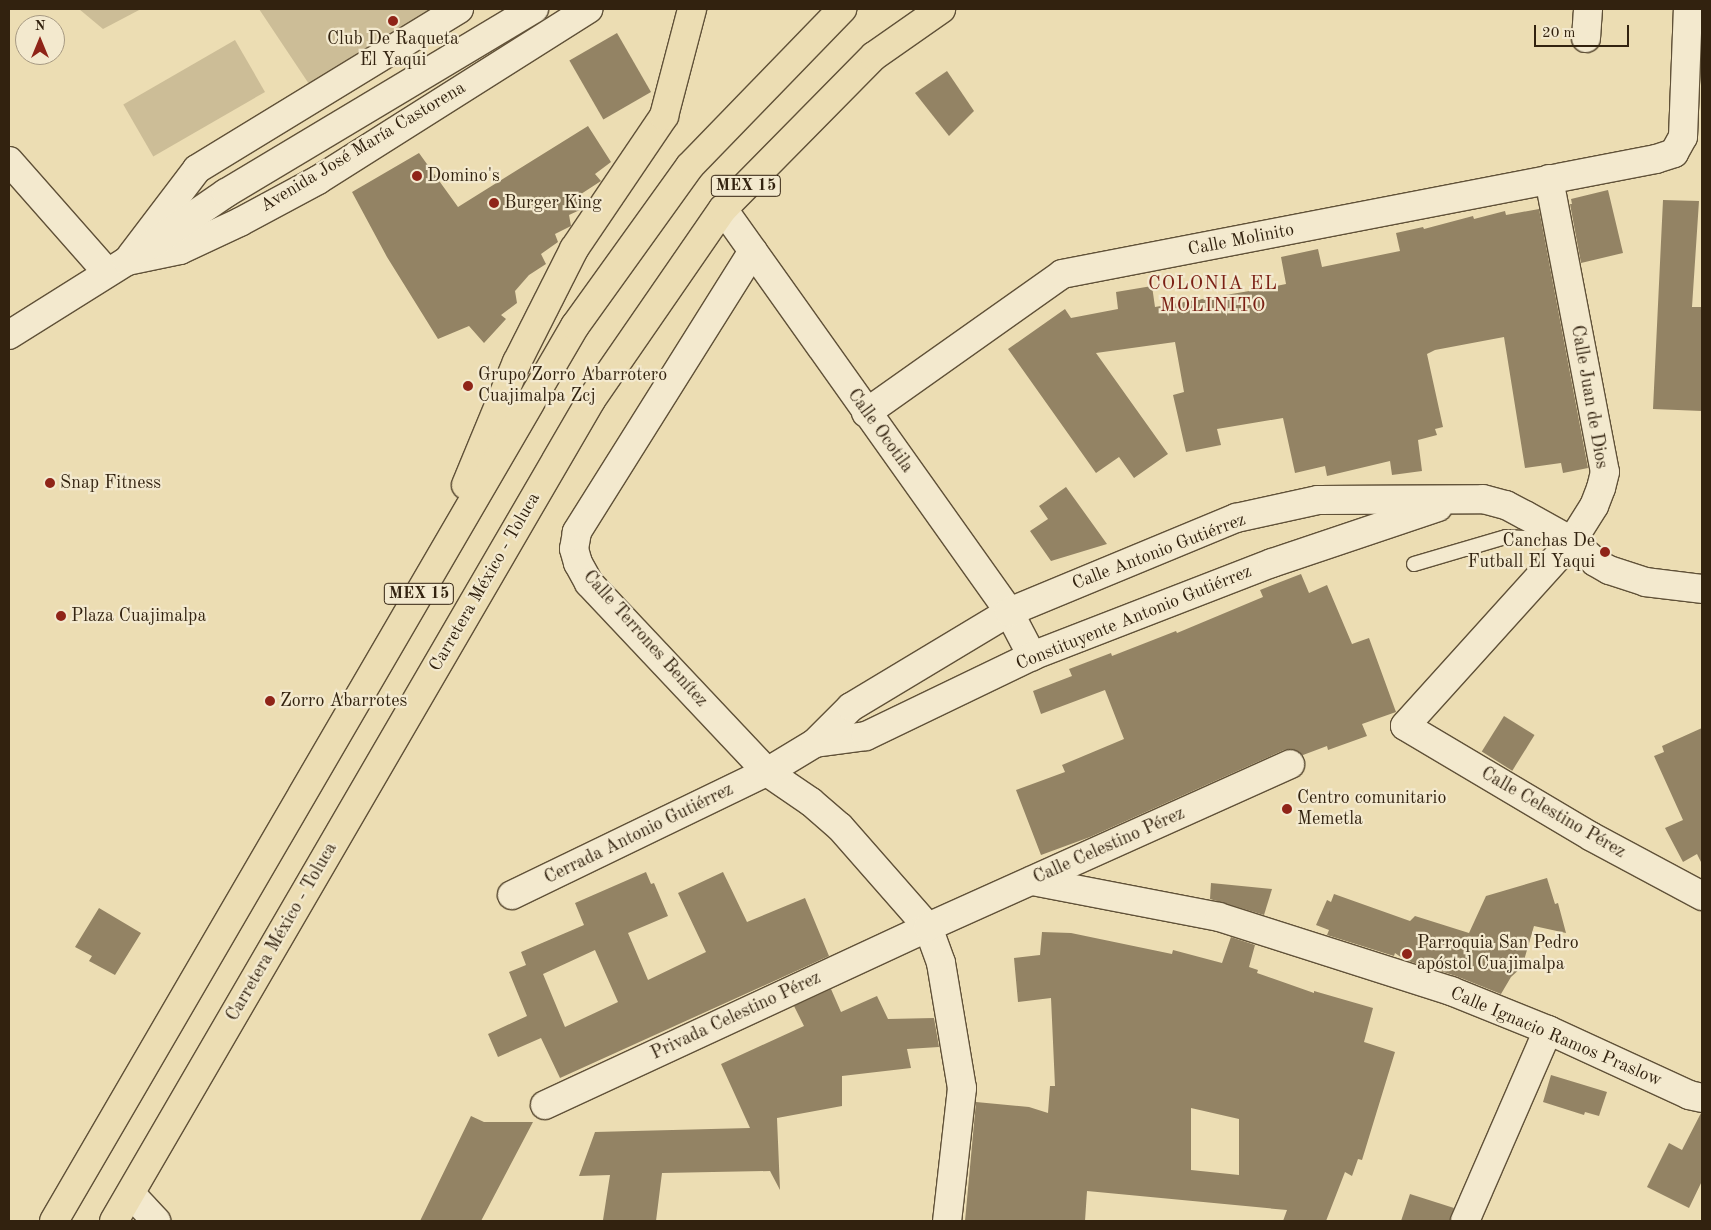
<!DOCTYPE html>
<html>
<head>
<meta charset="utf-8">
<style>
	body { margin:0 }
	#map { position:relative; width:1711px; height:1230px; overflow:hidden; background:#ecddb3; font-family:"Old Standard TT",serif }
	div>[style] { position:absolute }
	.green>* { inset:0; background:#ccbd97; transform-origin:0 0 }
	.building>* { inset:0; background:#938364; transform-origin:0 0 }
	.roads { filter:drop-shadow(1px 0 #605138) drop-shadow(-1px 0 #605138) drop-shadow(0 1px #605138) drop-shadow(0 -1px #605138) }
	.service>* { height:14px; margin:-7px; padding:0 7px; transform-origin:7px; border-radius:7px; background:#f3e9ce }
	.minor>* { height:28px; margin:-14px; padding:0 14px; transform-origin:14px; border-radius:14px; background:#f3e9ce }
	.tertiary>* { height:28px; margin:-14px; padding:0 14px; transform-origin:14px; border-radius:14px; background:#f3e9ce }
	.secondary>* { height:28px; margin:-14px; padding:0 14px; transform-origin:14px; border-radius:14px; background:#f3e9ce }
	.primary>* { height:28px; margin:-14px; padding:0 14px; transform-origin:14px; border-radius:14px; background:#ecddb3 }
	.dots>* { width:14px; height:14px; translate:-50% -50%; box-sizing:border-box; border:2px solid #f3e9ce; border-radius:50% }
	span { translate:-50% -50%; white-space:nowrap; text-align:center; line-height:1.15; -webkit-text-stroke:4.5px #f3e9ce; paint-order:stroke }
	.shield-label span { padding:1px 4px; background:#f3e9ce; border:1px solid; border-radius:4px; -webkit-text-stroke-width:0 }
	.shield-label { font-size:16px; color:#32220f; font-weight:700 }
	.poi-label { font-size:18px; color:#32220f }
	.left { translate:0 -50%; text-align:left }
	.right { translate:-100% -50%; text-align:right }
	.street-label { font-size:18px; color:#32220f }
	.neighbourhood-label { font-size:19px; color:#7a1f14; letter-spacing:1px }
	.frame { position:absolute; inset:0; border:10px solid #32220f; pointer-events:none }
	.north { position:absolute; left:15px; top:15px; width:50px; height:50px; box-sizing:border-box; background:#f3e9ce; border:1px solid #a69982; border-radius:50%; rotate:0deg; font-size:14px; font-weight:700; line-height:20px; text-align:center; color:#32220f }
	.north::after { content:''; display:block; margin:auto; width:18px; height:22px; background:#8f2418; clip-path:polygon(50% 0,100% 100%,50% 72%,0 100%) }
	.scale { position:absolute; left:1534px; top:25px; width:95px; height:22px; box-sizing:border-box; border:2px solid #32220f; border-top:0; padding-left:6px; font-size:15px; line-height:18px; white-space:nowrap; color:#32220f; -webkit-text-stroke:4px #f3e9ce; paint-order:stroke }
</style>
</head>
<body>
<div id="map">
	<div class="green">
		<i style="clip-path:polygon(79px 9px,141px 9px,103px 29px)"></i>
		<i style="clip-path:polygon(259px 9px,445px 9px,313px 90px)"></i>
		<i style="left:235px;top:40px;width:60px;height:129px;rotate:60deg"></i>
	</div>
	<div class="building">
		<i style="left:617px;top:33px;width:68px;height:55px;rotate:60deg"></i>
		<i style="clip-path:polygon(947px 71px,974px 111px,949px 136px,915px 93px)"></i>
		<i style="clip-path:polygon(588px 126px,611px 162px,595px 174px,601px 181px,581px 194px,586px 203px,582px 209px,569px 215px,571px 226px,555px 234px,558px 242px,541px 254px,546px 264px,529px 275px,515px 291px,517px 303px,501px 315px,506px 319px,484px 343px,469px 326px,438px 339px,387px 257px,352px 192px,419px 153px,458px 207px)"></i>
		<i style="clip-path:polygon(1608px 190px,1623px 253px,1581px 263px,1570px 204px,1572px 204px,1571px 199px)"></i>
		<i style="clip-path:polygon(1663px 200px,1699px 201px,1692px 307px,1702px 307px,1702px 411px,1653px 409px)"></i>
		<i style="clip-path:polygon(1539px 209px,1588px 468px,1563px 473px,1561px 463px,1525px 468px,1504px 337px,1435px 350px,1427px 354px,1443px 427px,1435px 429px,1437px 435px,1418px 440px,1422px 471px,1392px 475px,1390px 461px,1327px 476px,1325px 466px,1295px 473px,1283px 418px,1217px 429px,1221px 445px,1186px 452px,1173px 395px,1184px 392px,1175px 342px,1096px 353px,1168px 454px,1134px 478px,1119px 457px,1096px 473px,1008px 349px,1065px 309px,1071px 318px,1118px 309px,1116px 292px,1152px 286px,1155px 307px,1261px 289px,1286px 284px,1281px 257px,1318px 249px,1322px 267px,1400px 251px,1396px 233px,1423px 227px,1424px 229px,1473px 216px,1474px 219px,1505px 211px,1506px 215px)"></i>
		<i style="clip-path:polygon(1066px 487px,1107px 544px,1051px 561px,1030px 531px,1048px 519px,1039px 506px)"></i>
		<i style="clip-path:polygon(1301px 574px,1309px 593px,1327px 585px,1352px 644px,1369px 638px,1396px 712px,1362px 724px,1367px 736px,1328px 750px,1327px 746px,1303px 755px,1292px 749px,1284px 750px,1090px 837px,1041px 855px,1016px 790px,1065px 772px,1062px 765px,1124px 739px,1105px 690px,1041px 714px,1033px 691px,1072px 676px,1069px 669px,1111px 653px,1112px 656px,1176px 631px,1177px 633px,1263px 597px,1260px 590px)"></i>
		<i style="left:1504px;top:716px;width:36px;height:42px;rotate:32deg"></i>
		<i style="clip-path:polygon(1702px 728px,1702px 864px,1697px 854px,1683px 862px,1665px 828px,1683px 820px,1654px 756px,1664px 752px,1662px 746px)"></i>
		<i style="clip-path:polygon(evenodd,646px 872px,651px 884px,654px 883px,668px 916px,628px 933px,648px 980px,706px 952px,678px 893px,723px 872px,747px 922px,805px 898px,829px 956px,560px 1078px,541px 1038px,498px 1057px,488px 1034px,527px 1016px,509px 972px,526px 965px,521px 952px,584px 925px,575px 903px,646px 872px,595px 950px,618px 1002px,565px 1027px,543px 974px,595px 950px)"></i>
		<i style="clip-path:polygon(1547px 878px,1555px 904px,1558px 903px,1566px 933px,1534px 926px,1522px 967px,1511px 977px,1501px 994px,1456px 976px,1405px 960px,1395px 953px,1394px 956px,1327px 935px,1329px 930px,1316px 925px,1327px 900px,1331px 902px,1334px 894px,1410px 921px,1415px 916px,1469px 933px,1486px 896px)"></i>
		<i style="clip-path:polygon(1211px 883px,1272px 889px,1264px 915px,1210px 899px)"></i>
		<i style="clip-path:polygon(99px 908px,141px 933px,115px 975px,89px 961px,92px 956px,75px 947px)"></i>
		<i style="clip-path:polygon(evenodd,1042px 932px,1071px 933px,1172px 954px,1173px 950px,1222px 963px,1231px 937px,1255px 945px,1249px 967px,1258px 970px,1257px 973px,1314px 993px,1314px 991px,1373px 1008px,1364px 1042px,1395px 1052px,1362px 1160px,1358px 1159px,1352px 1176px,1345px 1172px,1326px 1221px,1283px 1221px,1287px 1210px,1087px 1191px,1085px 1221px,965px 1221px,976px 1102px,1029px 1107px,1048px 1113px,1050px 1086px,1055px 1086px,1051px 998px,1018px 1002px,1014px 958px,1040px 955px,1042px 932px,1191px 1108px,1239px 1119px,1239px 1175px,1191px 1170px,1191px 1108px)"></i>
		<i style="clip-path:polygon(831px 989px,841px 1012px,877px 996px,888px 1019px,934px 1018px,939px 1047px,907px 1049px,911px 1068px,842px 1076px,842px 1106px,777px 1118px,780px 1190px,770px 1171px,662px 1173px,656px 1221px,603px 1220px,610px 1175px,579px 1176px,595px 1132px,750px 1128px,721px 1064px,804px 1026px,794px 1006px)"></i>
		<i style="clip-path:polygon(1551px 1075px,1607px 1092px,1599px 1116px,1585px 1112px,1584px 1115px,1543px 1102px)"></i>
		<i style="clip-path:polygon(1701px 1113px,1702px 1181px,1689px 1208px,1647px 1187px,1669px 1143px,1682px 1150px)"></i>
		<i style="clip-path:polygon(471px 1116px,484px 1122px,533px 1122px,481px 1221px,420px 1221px)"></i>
		<i style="clip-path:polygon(1410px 1194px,1454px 1208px,1450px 1221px,1401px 1221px)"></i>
	</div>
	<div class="roads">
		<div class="service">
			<i style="left:1414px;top:564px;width:96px;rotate:-16.4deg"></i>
			<i style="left:1506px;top:537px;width:53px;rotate:3.2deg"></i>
		</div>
		<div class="minor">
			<i style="left:1586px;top:38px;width:29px;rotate:-86deg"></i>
			<i style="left:9px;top:161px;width:148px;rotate:48.6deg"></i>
			<i style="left:1549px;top:179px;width:298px;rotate:79.2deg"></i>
			<i style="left:1605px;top:472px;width:16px;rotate:104deg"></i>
			<i style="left:1601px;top:488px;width:19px;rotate:111deg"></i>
			<i style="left:1594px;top:506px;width:41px;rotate:122.2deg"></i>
			<i style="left:1572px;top:541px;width:249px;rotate:132.1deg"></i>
			<i style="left:1405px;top:726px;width:217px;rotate:30.7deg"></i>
			<i style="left:1592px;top:837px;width:125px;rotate:28.2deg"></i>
			<i style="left:723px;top:209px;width:494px;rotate:54.6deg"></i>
			<i style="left:1009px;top:612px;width:50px;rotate:62.4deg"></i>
			<i style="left:753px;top:251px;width:332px;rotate:122.1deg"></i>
			<i style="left:577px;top:532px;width:17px;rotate:100deg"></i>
			<i style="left:574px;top:549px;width:15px;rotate:74deg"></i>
			<i style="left:578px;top:563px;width:23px;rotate:61deg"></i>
			<i style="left:589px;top:583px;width:260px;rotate:46.7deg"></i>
			<i style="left:767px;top:772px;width:53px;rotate:34.3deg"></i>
			<i style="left:811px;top:802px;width:38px;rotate:41deg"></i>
			<i style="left:840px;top:827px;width:133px;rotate:48.7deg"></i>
			<i style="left:928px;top:927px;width:38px;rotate:70deg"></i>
			<i style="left:941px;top:963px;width:127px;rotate:80.5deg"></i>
			<i style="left:962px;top:1088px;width:134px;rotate:96.4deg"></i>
			<i style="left:866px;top:413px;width:240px;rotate:-35.3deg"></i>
			<i style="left:1062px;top:274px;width:605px;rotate:-10.96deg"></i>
			<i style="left:1656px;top:159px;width:19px;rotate:-18deg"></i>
			<i style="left:1674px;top:153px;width:18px;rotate:-61deg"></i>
			<i style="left:1683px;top:137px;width:128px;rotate:-87.8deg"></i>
			<i style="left:815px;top:743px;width:51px;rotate:-7.8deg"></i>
			<i style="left:866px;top:736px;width:184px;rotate:-25.7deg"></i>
			<i style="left:1032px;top:656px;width:257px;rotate:-21.2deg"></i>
			<i style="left:1272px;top:563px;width:175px;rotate:-18.6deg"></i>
			<i style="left:1032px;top:881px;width:190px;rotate:10.9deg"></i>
			<i style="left:1219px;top:917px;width:244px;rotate:17.7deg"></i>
			<i style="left:1451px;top:991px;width:105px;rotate:21.9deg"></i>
			<i style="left:1548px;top:1030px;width:155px;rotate:24.7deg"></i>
			<i style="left:1689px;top:1095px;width:13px;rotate:13deg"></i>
			<i style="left:512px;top:895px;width:283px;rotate:-25.8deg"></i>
			<i style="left:767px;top:772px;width:56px;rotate:-31.1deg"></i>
			<i style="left:815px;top:743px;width:51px;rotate:-45deg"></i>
			<i style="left:851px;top:707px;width:184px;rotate:-31deg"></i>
			<i style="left:1009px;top:612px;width:246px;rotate:-22.5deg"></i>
			<i style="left:1236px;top:518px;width:84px;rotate:-12.4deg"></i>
			<i style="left:1318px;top:500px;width:165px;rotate:-0.3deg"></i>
			<i style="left:1483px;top:499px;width:24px;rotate:15deg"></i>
			<i style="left:1506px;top:505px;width:21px;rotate:28deg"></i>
			<i style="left:1525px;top:515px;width:54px;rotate:29deg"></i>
			<i style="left:1572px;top:541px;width:31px;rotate:42deg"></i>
			<i style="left:1595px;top:562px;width:16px;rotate:30deg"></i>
			<i style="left:1609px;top:570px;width:38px;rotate:18deg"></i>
			<i style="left:1645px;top:582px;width:57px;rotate:7deg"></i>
			<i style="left:545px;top:1105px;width:422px;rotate:-24.9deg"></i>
			<i style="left:928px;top:927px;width:397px;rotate:-24.2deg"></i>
			<i style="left:131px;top:1194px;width:37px;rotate:47deg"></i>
			<i style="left:1465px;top:1221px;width:208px;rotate:-66.5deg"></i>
		</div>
		<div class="tertiary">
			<i style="left:131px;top:256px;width:109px;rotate:-52.8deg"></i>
			<i style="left:197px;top:169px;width:307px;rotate:-31.4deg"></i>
			<i style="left:127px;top:261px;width:54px;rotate:-11.7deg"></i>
			<i style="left:180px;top:250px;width:66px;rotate:-25deg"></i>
			<i style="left:240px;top:222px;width:89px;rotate:-28.3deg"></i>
			<i style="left:318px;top:180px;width:320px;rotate:-32.3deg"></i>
		</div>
		<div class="secondary">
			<i style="left:9px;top:335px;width:139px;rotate:-32.1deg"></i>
			<i style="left:127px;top:261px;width:120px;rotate:-34.5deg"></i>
			<i style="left:226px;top:193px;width:359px;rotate:-30.9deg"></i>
		</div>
		<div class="primary">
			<i style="left:466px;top:485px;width:133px;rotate:-67.5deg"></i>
			<i style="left:517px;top:362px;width:127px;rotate:-63.2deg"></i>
			<i style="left:574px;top:249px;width:161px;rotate:-55.9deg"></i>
			<i style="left:664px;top:116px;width:111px;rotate:-75.3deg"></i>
			<i style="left:54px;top:1221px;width:1036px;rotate:-59.8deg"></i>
			<i style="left:575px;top:326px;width:197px;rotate:-54.3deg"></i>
			<i style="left:690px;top:166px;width:219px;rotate:-45.9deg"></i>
			<i style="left:114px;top:1221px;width:950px;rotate:-59.84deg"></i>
			<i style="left:591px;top:400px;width:232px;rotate:-55.4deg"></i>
			<i style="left:723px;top:209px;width:215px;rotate:-45.4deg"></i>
			<i style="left:874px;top:56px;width:82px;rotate:-35deg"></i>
		</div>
	</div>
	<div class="dots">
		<i style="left:393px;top:21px;background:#8f2418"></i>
		<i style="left:417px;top:176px;background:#8f2418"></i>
		<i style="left:494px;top:203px;background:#8f2418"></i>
		<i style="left:468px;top:386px;background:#8f2418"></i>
		<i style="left:50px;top:483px;background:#8f2418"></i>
		<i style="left:1605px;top:552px;background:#8f2418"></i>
		<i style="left:61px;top:616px;background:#8f2418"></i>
		<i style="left:270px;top:701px;background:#8f2418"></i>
		<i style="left:1287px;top:809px;background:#8f2418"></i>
		<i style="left:1407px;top:954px;background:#8f2418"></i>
	</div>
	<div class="shield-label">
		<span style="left:746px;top:186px">MEX 15</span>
		<span style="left:419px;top:594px">MEX 15</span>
	</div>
	<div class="poi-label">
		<span style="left:393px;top:50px">Club De Raqueta<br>El Yaqui</span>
		<span class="left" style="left:427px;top:176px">Domino's</span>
		<span class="left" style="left:504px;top:203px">Burger King</span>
		<span class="left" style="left:478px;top:386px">Grupo Zorro Abarrotero<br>Cuajimalpa Zcj</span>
		<span class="left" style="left:60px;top:483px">Snap Fitness</span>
		<span class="right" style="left:1595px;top:552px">Canchas De<br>Futball El Yaqui</span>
		<span class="left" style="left:71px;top:616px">Plaza Cuajimalpa</span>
		<span class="left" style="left:280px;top:701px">Zorro Abarrotes</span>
		<span class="left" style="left:1297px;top:809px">Centro comunitario<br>Memetla</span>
		<span class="left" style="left:1417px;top:954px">Parroquia San Pedro<br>apóstol Cuajimalpa</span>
	</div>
	<div class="street-label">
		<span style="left:363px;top:147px;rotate:-31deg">Avenida José María Castorena</span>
		<span style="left:1241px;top:240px;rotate:-11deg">Calle Molinito</span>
		<span style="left:1589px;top:397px;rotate:80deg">Calle Juan de Dios</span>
		<span style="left:880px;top:431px;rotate:54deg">Calle Ocotila</span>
		<span style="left:1159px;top:552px;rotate:-21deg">Calle Antonio Gutiérrez</span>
		<span style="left:485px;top:582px;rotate:-60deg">Carretera México - Toluca</span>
		<span style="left:1134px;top:618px;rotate:-22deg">Constituyente Antonio Gutiérrez</span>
		<span style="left:645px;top:639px;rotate:48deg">Calle Terrones Benítez</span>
		<span style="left:1553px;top:813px;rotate:30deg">Calle Celestino Pérez</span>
		<span style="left:639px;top:834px;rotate:-26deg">Cerrada Antonio Gutiérrez</span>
		<span style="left:1109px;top:846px;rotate:-24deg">Calle Celestino Pérez</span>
		<span style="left:282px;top:932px;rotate:-60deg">Carretera México - Toluca</span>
		<span style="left:736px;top:1016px;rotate:-25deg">Privada Celestino Pérez</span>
		<span style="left:1556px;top:1037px;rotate:23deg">Calle Ignacio Ramos Praslow</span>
	</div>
	<div class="neighbourhood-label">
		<span style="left:1213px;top:296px">COLONIA EL<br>MOLINITO</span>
	</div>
	<div class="frame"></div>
	<div class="north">N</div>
	<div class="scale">20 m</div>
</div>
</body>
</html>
